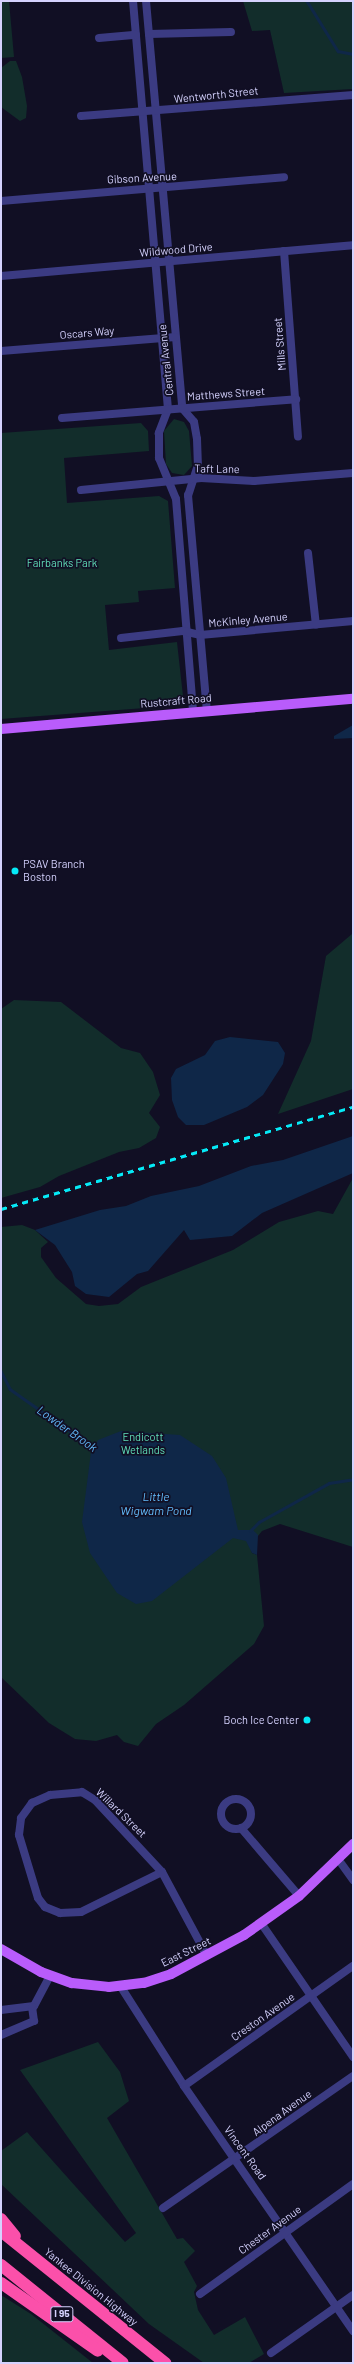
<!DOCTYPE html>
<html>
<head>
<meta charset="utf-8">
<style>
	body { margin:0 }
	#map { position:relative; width:354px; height:2364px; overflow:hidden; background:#110f24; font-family:Barlow,sans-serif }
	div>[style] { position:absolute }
	.green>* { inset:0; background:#122d2b }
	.water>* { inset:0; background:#0f2748 }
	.stream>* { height:2.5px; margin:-1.25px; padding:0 1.25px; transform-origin:1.25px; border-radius:1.25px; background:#0f2748 }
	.minor>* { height:8px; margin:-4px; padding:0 4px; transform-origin:4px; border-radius:4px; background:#3b3b82 }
	.minor>.ring { margin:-4px; padding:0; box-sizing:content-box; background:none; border:8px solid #3b3b82; border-radius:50% }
	.major>* { height:10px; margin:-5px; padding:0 5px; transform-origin:5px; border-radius:5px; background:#b95cfb }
	.highway>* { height:12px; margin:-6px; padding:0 6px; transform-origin:6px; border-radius:6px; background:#fb50aa }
	.rail>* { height:2.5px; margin-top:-1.25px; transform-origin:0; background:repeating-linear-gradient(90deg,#05eaf7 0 6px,transparent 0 11px) }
	.dots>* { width:11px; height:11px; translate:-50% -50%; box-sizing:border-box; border:2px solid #110f24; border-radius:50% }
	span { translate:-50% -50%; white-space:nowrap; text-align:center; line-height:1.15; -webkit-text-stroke:3.5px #110f24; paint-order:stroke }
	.shield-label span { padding:1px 3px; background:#110f24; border:1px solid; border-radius:3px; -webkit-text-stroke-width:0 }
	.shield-label { font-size:10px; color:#d5d2fe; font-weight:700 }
	.street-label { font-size:11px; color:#d5d2fe }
	.park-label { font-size:11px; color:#60ddb8 }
	.poi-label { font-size:11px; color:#d5d2fe }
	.left { translate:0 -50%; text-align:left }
	.right { translate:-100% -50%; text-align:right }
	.water-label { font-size:12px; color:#63bcfc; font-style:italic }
	.frame { position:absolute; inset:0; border:2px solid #d5d2fe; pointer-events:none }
</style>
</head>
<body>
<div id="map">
	<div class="green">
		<i style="clip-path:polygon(1px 1px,9px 1px,14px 57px,1px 58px)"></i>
		<i style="clip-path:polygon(243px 1px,353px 1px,353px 89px,284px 93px,270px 30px,252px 31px)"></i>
		<i style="clip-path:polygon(10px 61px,16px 61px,22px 77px,27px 106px,26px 118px,20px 121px,1px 107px,1px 68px)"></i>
		<i style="clip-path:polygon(174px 419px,184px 422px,189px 431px,192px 466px,184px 475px,172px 473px,166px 464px,164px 431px)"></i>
		<i style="clip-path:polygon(141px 423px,148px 431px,149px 451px,64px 458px,67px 503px,159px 496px,168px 501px,175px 588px,138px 591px,139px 602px,105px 605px,109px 650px,177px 642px,184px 705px,1px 719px,1px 433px)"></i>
		<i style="clip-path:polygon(353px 926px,353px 1089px,278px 1114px,311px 1041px,326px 956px,352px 934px)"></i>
		<i style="clip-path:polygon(14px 1000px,61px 1002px,121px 1048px,140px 1053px,153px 1072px,160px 1095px,149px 1113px,160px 1127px,156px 1138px,139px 1148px,119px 1152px,59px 1176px,40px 1187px,1px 1198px,1px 1009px)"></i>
		<i style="clip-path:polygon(353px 1178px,353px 1547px,280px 1524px,262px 1531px,250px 1546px,252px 1553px,257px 1555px,264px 1626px,254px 1644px,184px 1705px,156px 1724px,138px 1746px,124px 1742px,117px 1735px,96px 1741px,75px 1739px,49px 1723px,1px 1677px,1px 1227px,22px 1225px,35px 1230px,48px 1242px,41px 1248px,41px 1257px,56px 1278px,86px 1304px,99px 1306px,118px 1304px,141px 1287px,233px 1250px,279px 1222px,318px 1211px,333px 1214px)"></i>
		<i style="clip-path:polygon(98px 2042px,120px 2072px,129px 2101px,107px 2118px,177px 2239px,183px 2238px,195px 2251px,184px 2262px,197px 2286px,194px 2292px,198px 2310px,214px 2335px,245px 2317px,264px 2354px,249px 2363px,204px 2363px,149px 2324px,1px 2184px,1px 2151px,27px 2132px,125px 2242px,136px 2233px,20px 2070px)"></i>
		<i style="clip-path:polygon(1px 2295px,31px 2314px,93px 2363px,1px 2363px)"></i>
	</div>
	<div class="water">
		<i style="clip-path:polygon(353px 725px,353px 738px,334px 739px,334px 736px)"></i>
		<i style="clip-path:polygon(230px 1037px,278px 1042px,285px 1053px,283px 1064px,263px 1095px,247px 1107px,204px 1125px,186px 1125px,178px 1117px,172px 1100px,171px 1078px,176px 1069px,205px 1055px,215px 1041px)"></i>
		<i style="clip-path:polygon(353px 1136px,353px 1173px,262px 1213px,232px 1236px,190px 1240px,184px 1230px,148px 1271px,137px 1274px,109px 1297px,86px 1294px,75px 1286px,72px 1272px,55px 1245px,35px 1230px,100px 1210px,126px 1206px,151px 1196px,199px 1186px,251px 1166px,283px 1160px)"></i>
		<i style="clip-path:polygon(121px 1431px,180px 1435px,212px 1456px,226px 1478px,238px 1530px,253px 1530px,258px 1535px,257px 1555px,252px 1553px,246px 1541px,233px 1538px,152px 1601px,136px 1604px,117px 1593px,90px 1553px,82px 1522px,91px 1452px,98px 1440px)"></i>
	</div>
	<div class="stream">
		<i style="left:307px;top:1px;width:59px;rotate:58.2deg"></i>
		<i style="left:338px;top:51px;width:15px;rotate:11deg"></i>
		<i style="left:1px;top:1371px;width:20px;rotate:63deg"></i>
		<i style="left:10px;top:1389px;width:103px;rotate:35.1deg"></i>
		<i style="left:250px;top:1531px;width:13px;rotate:-45deg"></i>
		<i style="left:259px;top:1522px;width:80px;rotate:-29.1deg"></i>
		<i style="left:329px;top:1483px;width:24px;rotate:-9deg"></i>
	</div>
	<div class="minor">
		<i style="left:133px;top:1px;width:409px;rotate:85.1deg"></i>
		<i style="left:168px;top:409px;width:26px;rotate:111deg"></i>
		<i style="left:159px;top:433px;width:25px;rotate:90deg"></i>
		<i style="left:159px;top:458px;width:44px;rotate:67.5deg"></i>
		<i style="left:176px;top:499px;width:214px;rotate:85.4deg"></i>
		<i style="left:146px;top:1px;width:409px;rotate:84.9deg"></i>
		<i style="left:182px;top:408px;width:18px;rotate:49deg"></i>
		<i style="left:194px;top:422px;width:17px;rotate:80deg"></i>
		<i style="left:197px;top:439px;width:26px;rotate:88deg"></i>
		<i style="left:198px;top:465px;width:32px;rotate:108deg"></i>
		<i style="left:188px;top:495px;width:217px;rotate:85deg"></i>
		<i style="left:149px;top:34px;width:82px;rotate:-1.4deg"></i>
		<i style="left:99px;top:38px;width:37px;rotate:-5deg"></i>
		<i style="left:81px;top:116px;width:273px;rotate:-4.4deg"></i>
		<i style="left:1px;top:201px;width:284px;rotate:-4.8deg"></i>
		<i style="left:284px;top:251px;width:186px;rotate:85.7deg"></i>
		<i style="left:1px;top:276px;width:353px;rotate:-5deg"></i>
		<i style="left:1px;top:351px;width:175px;rotate:-4.6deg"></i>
		<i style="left:62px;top:418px;width:235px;rotate:-4.6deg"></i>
		<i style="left:81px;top:490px;width:121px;rotate:-5.7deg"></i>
		<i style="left:201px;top:478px;width:53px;rotate:3.2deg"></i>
		<i style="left:254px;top:481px;width:99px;rotate:-4.6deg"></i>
		<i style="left:308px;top:553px;width:72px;rotate:83.7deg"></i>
		<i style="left:121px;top:638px;width:62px;rotate:-6.4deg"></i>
		<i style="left:183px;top:631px;width:17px;rotate:13deg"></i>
		<i style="left:200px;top:635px;width:154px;rotate:-5.2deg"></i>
		<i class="ring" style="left:221px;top:1799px;width:22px;height:22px"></i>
		<i style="left:241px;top:1828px;width:89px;rotate:49.5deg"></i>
		<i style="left:338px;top:1859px;width:26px;rotate:54deg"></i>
		<i style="left:162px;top:1872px;width:90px;rotate:153.7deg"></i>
		<i style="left:81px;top:1912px;width:21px;rotate:177deg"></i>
		<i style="left:60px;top:1913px;width:16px;rotate:-158deg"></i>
		<i style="left:45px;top:1907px;width:11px;rotate:-128deg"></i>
		<i style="left:38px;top:1898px;width:66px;rotate:-106.8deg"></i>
		<i style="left:19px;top:1835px;width:17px;rotate:-83deg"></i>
		<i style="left:21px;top:1818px;width:19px;rotate:-54deg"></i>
		<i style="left:32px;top:1803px;width:20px;rotate:-24deg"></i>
		<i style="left:50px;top:1795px;width:32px;rotate:-5deg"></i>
		<i style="left:82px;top:1792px;width:15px;rotate:32deg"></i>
		<i style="left:95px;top:1800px;width:98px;rotate:47.1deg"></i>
		<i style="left:162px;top:1872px;width:95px;rotate:61.8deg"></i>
		<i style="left:261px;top:1923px;width:163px;rotate:55.5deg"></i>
		<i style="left:121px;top:1987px;width:117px;rotate:57.5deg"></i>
		<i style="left:184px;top:2086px;width:298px;rotate:55.4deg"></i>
		<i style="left:1px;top:2010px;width:33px;rotate:-7deg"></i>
		<i style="left:34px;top:2006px;width:34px;rotate:-62deg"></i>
		<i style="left:1px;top:2035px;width:36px;rotate:-23deg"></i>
		<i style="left:34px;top:2021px;width:14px;rotate:-98deg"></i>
		<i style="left:184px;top:2086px;width:207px;rotate:-35.4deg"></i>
		<i style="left:163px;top:2208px;width:231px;rotate:-34.8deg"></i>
		<i style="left:200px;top:2294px;width:188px;rotate:-35.7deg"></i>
		<i style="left:271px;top:2353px;width:100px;rotate:-35.3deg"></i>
	</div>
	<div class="major">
		<i style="left:1px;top:729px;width:353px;rotate:-4.9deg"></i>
		<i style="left:1px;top:1949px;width:46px;rotate:29.9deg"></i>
		<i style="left:41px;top:1972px;width:33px;rotate:20deg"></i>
		<i style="left:72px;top:1983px;width:37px;rotate:6deg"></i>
		<i style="left:109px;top:1987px;width:35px;rotate:-7deg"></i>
		<i style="left:144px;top:1983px;width:28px;rotate:-18deg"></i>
		<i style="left:171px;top:1974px;width:83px;rotate:-28.1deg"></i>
		<i style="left:244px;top:1935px;width:67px;rotate:-35.3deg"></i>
		<i style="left:299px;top:1896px;width:75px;rotate:-43.9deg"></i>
	</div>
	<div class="highway">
		<i style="left:1px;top:2219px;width:22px;rotate:51deg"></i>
		<i style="left:1px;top:2231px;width:211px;rotate:38.8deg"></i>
		<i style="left:1px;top:2265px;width:156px;rotate:38.8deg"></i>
		<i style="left:1px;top:2283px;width:118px;rotate:35deg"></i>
	</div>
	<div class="rail">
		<i style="left:1px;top:1209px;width:366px;rotate:-16.2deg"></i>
	</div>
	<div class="dots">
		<i style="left:15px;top:871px;background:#05eaf7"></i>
		<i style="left:307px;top:1720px;background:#05eaf7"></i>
	</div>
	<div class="shield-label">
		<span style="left:62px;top:2314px">I 95</span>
	</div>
	<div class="street-label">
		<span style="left:216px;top:95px;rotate:-6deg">Wentworth Street</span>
		<span style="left:142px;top:178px;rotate:-3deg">Gibson Avenue</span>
		<span style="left:176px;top:250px;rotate:-5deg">Wildwood Drive</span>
		<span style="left:87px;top:333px;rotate:-5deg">Oscars Way</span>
		<span style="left:280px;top:344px;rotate:-95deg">Mills Street</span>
		<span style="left:166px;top:360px;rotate:-96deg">Central Avenue</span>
		<span style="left:226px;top:394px;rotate:-4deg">Matthews Street</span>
		<span style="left:217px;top:469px;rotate:1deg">Taft Lane</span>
		<span style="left:248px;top:620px;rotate:-5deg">McKinley Avenue</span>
		<span style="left:176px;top:701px;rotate:-5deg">Rustcraft Road</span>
		<span style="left:121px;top:1813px;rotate:44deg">Willard Street</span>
		<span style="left:186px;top:1952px;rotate:-26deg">East Street</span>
		<span style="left:263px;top:2017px;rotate:-35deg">Creston Avenue</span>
		<span style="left:282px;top:2113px;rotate:-36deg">Alpena Avenue</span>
		<span style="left:245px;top:2153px;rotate:54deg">Vincent Road</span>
		<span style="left:270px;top:2230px;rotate:-36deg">Chester Avenue</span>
		<span style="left:91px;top:2287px;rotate:39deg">Yankee Division Highway</span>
	</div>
	<div class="park-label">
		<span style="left:62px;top:563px">Fairbanks Park</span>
		<span style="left:143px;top:1444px">Endicott<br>Wetlands</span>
	</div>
	<div class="poi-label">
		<span class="left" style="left:23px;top:871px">PSAV Branch<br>Boston</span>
		<span class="right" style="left:299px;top:1720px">Boch Ice Center</span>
	</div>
	<div class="water-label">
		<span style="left:67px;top:1429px;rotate:35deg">Lowder Brook</span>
		<span style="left:156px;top:1504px">Little<br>Wigwam Pond</span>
	</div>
	<div class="frame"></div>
</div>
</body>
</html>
